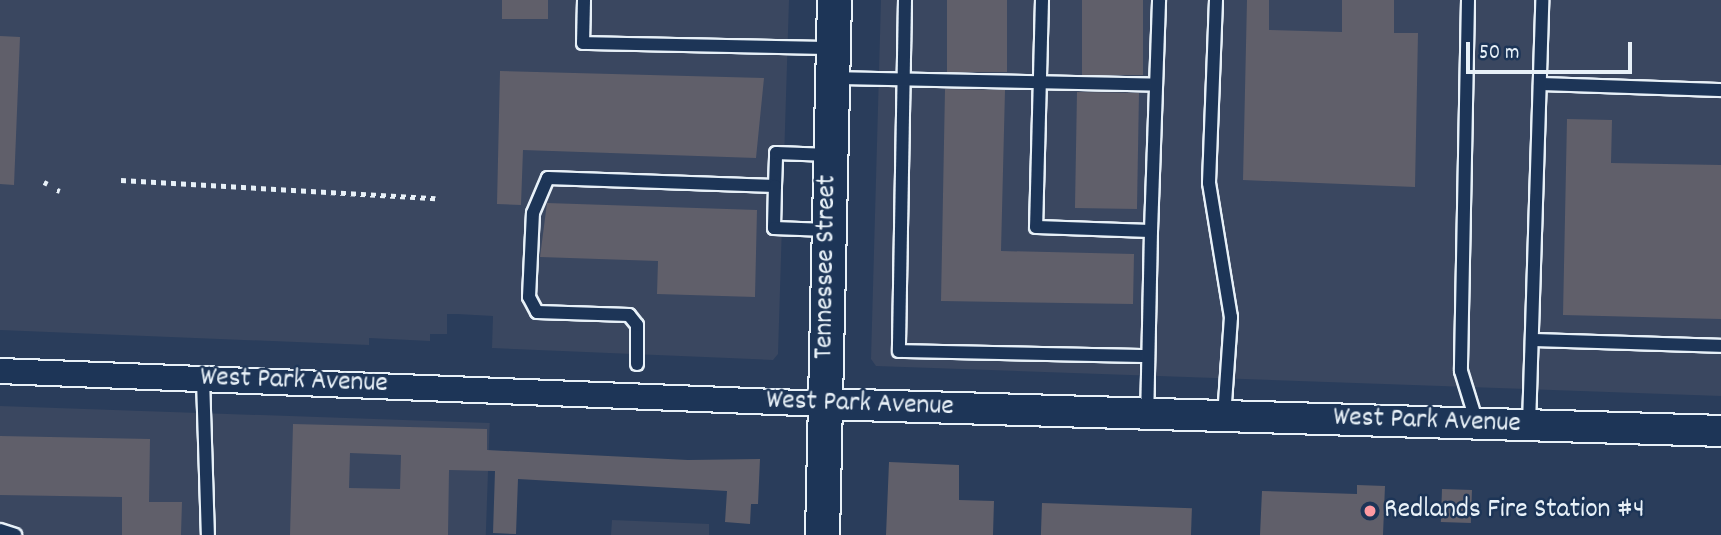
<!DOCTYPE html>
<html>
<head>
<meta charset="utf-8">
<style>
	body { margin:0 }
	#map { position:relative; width:1721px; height:535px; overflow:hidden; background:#2a3d5b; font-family:Dekko,sans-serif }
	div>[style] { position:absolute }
	.built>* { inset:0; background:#3a4760; transform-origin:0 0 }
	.building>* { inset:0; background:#605f6a; transform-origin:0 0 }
	.path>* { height:4.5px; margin-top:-2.25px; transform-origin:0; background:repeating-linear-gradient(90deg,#e8f1f8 0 5px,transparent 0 10px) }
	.roads { filter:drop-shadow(2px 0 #e8f1f8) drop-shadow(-2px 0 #e8f1f8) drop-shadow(0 2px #e8f1f8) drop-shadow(0 -2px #e8f1f8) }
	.service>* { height:12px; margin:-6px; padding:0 6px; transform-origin:6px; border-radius:6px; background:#1d3557 }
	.minor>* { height:24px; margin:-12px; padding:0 12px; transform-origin:12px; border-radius:12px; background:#1d3557 }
	.tertiary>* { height:30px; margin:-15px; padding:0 15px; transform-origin:15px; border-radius:15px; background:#1d3557 }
	.secondary>* { height:33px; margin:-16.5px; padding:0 16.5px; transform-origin:16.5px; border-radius:16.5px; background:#1d3557 }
	.dots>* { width:19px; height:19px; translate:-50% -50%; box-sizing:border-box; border:4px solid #1d3557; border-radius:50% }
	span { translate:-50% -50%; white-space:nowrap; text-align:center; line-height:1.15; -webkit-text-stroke:5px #1d3557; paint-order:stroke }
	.street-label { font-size:28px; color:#e8f1f8 }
	.poi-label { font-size:28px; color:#e8f1f8 }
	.left { translate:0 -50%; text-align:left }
	.scale { position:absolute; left:1466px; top:42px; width:166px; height:32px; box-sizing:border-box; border:4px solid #e8f1f8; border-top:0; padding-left:9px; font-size:21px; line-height:24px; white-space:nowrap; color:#e8f1f8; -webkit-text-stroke:5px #1d3557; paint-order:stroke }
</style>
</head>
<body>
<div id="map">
	<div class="built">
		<i style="clip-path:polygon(0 0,789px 0,778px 354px,773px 360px,492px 348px,493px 316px,457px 314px,447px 314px,447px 334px,430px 334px,430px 341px,369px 338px,369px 345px,0 330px)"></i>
		<i style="clip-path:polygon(881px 0,1721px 0,1721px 396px,876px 366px,871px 359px)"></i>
		<i style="left:0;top:406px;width:490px;height:129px;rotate:2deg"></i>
		<i style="clip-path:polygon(612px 520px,709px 524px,709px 535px,611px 535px)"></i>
	</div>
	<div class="building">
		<i style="left:502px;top:0;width:46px;height:19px"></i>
		<i style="left:947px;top:0;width:60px;height:72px"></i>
		<i style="left:1082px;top:0;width:61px;height:75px"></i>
		<i style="clip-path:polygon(1247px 0,1269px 0,1269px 30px,1342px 32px,1342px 0,1394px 0,1394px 33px,1418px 33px,1415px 187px,1243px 180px)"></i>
		<i style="clip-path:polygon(0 36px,20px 37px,14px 185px,0 184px)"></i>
		<i style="clip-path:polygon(500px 71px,764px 78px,756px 158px,523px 150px,521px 205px,497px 204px)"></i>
		<i style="clip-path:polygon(945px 89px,1005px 90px,1001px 251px,1134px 254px,1133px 304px,941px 301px)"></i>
		<i style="left:1077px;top:92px;width:62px;height:116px;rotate:1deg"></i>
		<i style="clip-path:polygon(1567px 119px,1612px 120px,1611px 163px,1721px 165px,1721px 319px,1563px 315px)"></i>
		<i style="clip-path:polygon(547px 203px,757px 210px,755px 297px,657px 294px,658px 261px,540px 257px)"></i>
		<i style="clip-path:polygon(evenodd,293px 424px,487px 429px,487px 450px,688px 460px,760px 459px,758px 504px,751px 504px,750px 524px,725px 522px,727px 491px,518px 479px,516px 534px,493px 533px,495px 471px,449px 470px,448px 535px,290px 535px,293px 424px,350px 453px,401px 455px,400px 489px,349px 488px,350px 453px)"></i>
		<i style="clip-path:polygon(0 436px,150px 439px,149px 502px,182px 502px,181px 535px,122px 535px,122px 497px,0 495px)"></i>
		<i style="clip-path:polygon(889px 462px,959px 465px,959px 500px,994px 501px,993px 535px,886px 535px)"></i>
		<i style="clip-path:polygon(1357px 485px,1385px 486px,1383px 535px,1260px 535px,1262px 491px,1357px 494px)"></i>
		<i style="left:1442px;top:489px;width:30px;height:33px;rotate:2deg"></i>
		<i style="left:1042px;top:503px;width:150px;height:32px;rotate:2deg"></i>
	</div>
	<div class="path">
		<i style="left:121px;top:180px;width:315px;rotate:3.3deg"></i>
		<i style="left:44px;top:182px;width:4px;rotate:27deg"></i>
		<i style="left:57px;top:190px;width:3px;rotate:18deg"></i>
	</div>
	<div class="roads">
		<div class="service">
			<i style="left:584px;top:0;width:43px;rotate:91.3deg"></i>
			<i style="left:583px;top:43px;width:249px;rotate:1.2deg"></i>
			<i style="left:905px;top:0;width:351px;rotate:91deg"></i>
			<i style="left:899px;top:351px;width:249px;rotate:1.2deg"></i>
			<i style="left:1042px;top:0;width:227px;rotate:91.5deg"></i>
			<i style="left:1036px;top:227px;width:115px;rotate:2deg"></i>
			<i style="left:1151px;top:231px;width:184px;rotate:91.2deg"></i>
			<i style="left:1216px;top:0;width:183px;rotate:92.2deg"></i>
			<i style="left:1209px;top:183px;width:136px;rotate:80.7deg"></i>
			<i style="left:1231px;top:317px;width:100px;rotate:94deg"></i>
			<i style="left:1468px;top:0;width:371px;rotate:91.1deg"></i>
			<i style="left:1461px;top:371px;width:54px;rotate:72.9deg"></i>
			<i style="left:835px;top:78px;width:321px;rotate:1.2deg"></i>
			<i style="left:1540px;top:84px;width:181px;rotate:1.9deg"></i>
			<i style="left:775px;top:186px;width:33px;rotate:-88deg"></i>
			<i style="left:776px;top:153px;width:54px;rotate:2.1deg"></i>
			<i style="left:1151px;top:231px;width:231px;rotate:-88deg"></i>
			<i style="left:1532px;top:340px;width:189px;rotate:1.8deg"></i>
			<i style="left:637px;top:364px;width:39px;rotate:-90deg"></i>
			<i style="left:637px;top:325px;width:13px;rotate:-129deg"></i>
			<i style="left:629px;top:315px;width:92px;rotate:-178.1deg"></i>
			<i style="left:537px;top:312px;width:17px;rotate:-118deg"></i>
			<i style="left:529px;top:297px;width:84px;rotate:-87.3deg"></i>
			<i style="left:533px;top:213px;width:38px;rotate:-67deg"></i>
			<i style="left:548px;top:178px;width:227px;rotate:2deg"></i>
			<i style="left:775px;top:186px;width:42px;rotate:91.4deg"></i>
			<i style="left:774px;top:228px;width:53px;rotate:2.2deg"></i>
			<i style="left:203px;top:379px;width:156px;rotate:88.2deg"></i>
			<i style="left:1529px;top:425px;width:425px;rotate:-88.2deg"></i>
			<i style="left:0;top:530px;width:16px;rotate:18deg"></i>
		</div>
		<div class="minor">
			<i style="left:0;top:371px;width:825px;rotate:2.29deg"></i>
		</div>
		<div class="tertiary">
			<i style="left:824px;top:404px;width:897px;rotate:1.72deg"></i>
		</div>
		<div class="secondary">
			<i style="left:822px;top:535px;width:535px;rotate:-88.72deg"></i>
		</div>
	</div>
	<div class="dots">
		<i style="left:1370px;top:511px;background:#ff9aa2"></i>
	</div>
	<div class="street-label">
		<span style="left:827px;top:267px;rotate:-89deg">Tennessee Street</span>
		<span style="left:294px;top:382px;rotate:2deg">West Park Avenue</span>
		<span style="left:860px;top:405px;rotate:2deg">West Park Avenue</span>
		<span style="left:1427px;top:422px;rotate:2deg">West Park Avenue</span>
	</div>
	<div class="poi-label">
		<span class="left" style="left:1384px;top:511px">Redlands Fire Station #4</span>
	</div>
	<div class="scale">50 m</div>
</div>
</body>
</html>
